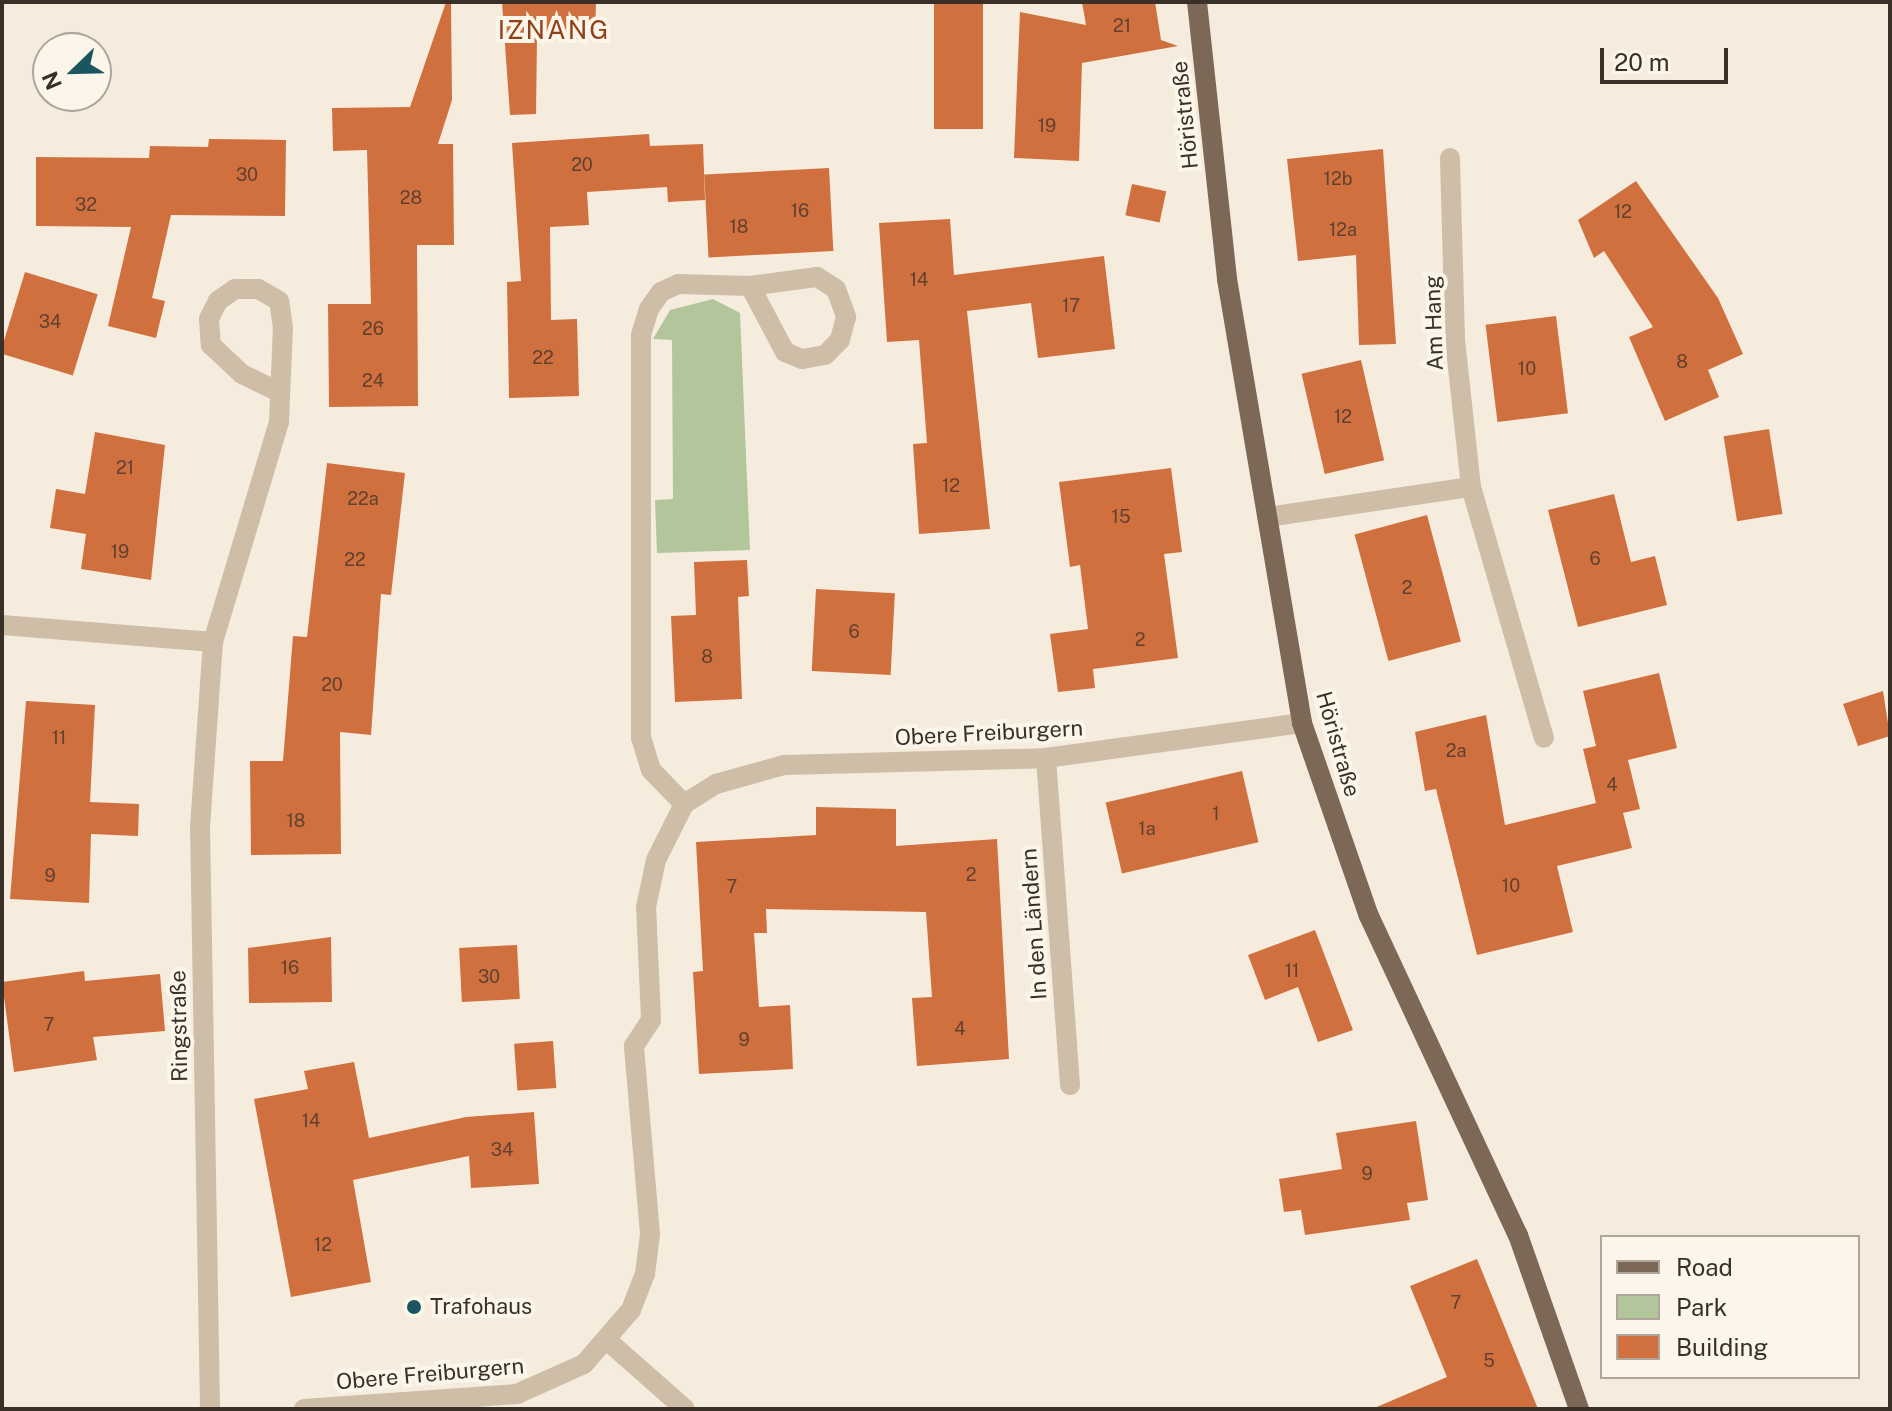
<!DOCTYPE html>
<html>
<head>
<meta charset="utf-8">
<style>
	body { margin:0 }
	#map { position:relative; width:1892px; height:1411px; overflow:hidden; background:#f5ecdd; font-family:"Public Sans",sans-serif }
	div>[style] { position:absolute }
	.green>* { inset:0; background:#b3c59b }
	.building>* { inset:0; background:#d1703f; transform-origin:0 0 }
	.minor>* { height:20px; margin:-10px; padding:0 10px; transform-origin:10px; border-radius:10px; background:#cebda7 }
	.major>* { height:20px; margin:-10px; padding:0 10px; transform-origin:10px; border-radius:10px; background:#7d6858 }
	.dots>* { width:22px; height:22px; translate:-50% -50%; box-sizing:border-box; border:4px solid #fbf5ea; border-radius:50% }
	span { translate:-50% -50%; white-space:nowrap; text-align:center; line-height:1.15; -webkit-text-stroke:8px #fbf5ea; paint-order:stroke }
	.number-label { font-size:18px; color:#60402e }
	.number-label span { -webkit-text-stroke-width:0 }
	.street-label { font-size:22px; color:#3a3028 }
	.poi-label { font-size:22px; color:#3a3028 }
	.left { translate:0 -50%; text-align:left }
	.quarter-label { font-size:26px; color:#91411a; letter-spacing:2px }
	.frame { position:absolute; inset:0; border:4px solid #3a3028; pointer-events:none }
	.legend { position:absolute; left:1600px; top:1235px; width:260px; height:144px; box-sizing:border-box; background:#fbf5ea; border:2px solid #aea69c; margin:0; padding:10px 14px; list-style:none; font-size:24px; color:#3a3028 }
	.legend li { display:flex; align-items:center; gap:16px; height:40px }
	.legend b { width:40px; border:2px solid #aea69c }
	.north { position:absolute; left:32px; top:32px; width:80px; height:80px; box-sizing:border-box; background:#fbf5ea; border:2px solid #aea69c; border-radius:50%; rotate:247deg; font-size:22px; font-weight:700; line-height:32px; text-align:center; color:#3a3028 }
	.north::after { content:''; display:block; margin:auto; width:28px; height:36px; background:#1a5560; clip-path:polygon(50% 0,100% 100%,50% 72%,0 100%) }
	.scale { position:absolute; left:1600px; top:48px; width:128px; height:36px; box-sizing:border-box; border:4px solid #3a3028; border-top:0; padding-left:10px; font-size:24px; line-height:28px; white-space:nowrap; color:#3a3028; -webkit-text-stroke:6px #fbf5ea; paint-order:stroke }
</style>
</head>
<body>
<div id="map">
	<div class="green">
		<i style="clip-path:polygon(713px 299px,740px 313px,750px 550px,657px 553px,655px 500px,673px 499px,672px 340px,653px 339px,670px 310px)"></i>
	</div>
	<div class="building">
		<i style="clip-path:polygon(446px 2px,451px 2px,452px 100px,438px 144px,453px 144px,454px 245px,417px 245px,418px 406px,329px 407px,328px 304px,371px 304px,367px 150px,333px 151px,332px 108px,410px 107px)"></i>
		<i style="clip-path:polygon(502px 2px,596px 2px,595px 39px,537px 37px,536px 114px,510px 115px)"></i>
		<i style="left:934px;top:2px;width:49px;height:127px"></i>
		<i style="clip-path:polygon(1082px 2px,1155px 2px,1161px 40px,1178px 46px,1082px 63px,1079px 161px,1014px 158px,1020px 12px,1086px 25px)"></i>
		<i style="clip-path:polygon(649px 134px,650px 146px,703px 144px,705px 200px,668px 202px,667px 187px,587px 192px,589px 225px,550px 227px,551px 320px,577px 319px,579px 396px,509px 398px,507px 282px,521px 281px,512px 143px)"></i>
		<i style="clip-path:polygon(209px 139px,286px 140px,285px 216px,171px 215px,152px 298px,165px 301px,156px 338px,108px 326px,131px 227px,36px 226px,36px 157px,149px 158px,150px 146px,208px 147px)"></i>
		<i style="clip-path:polygon(1383px 149px,1396px 344px,1359px 345px,1356px 255px,1298px 261px,1287px 159px)"></i>
		<i style="left:829px;top:168px;width:83px;height:125px;rotate:87deg"></i>
		<i style="clip-path:polygon(1636px 181px,1718px 298px,1743px 354px,1708px 370px,1719px 397px,1665px 421px,1629px 337px,1653px 327px,1604px 251px,1594px 258px,1578px 220px)"></i>
		<i style="left:1132px;top:184px;width:35px;height:32px;rotate:12deg"></i>
		<i style="clip-path:polygon(950px 219px,954px 275px,1104px 256px,1115px 349px,1038px 358px,1031px 303px,967px 311px,990px 529px,919px 534px,913px 444px,927px 443px,919px 340px,887px 342px,879px 223px)"></i>
		<i style="left:25px;top:272px;width:76px;height:85px;rotate:17deg"></i>
		<i style="left:1556px;top:316px;width:98px;height:71px;rotate:83deg"></i>
		<i style="left:1361px;top:360px;width:103px;height:61px;rotate:77deg"></i>
		<i style="left:1769px;top:429px;width:86px;height:46px;rotate:81deg"></i>
		<i style="clip-path:polygon(95px 432px,165px 445px,151px 580px,81px 569px,86px 534px,50px 528px,56px 489px,85px 494px)"></i>
		<i style="clip-path:polygon(327px 463px,405px 473px,391px 595px,381px 594px,371px 735px,340px 732px,341px 854px,251px 855px,250px 761px,283px 761px,293px 636px,307px 637px)"></i>
		<i style="clip-path:polygon(1171px 468px,1182px 552px,1164px 554px,1178px 658px,1093px 669px,1095px 688px,1058px 692px,1050px 634px,1088px 629px,1080px 565px,1070px 567px,1059px 482px)"></i>
		<i style="clip-path:polygon(1614px 494px,1631px 562px,1655px 556px,1667px 605px,1578px 627px,1548px 510px)"></i>
		<i style="left:1427px;top:515px;width:131px;height:75px;rotate:75deg"></i>
		<i style="clip-path:polygon(747px 560px,749px 596px,738px 597px,742px 699px,675px 702px,671px 616px,696px 615px,694px 562px)"></i>
		<i style="left:816px;top:589px;width:79px;height:82px;rotate:3deg"></i>
		<i style="clip-path:polygon(1659px 673px,1677px 748px,1628px 760px,1640px 809px,1623px 813px,1632px 848px,1557px 866px,1573px 932px,1477px 955px,1436px 789px,1425px 791px,1415px 732px,1486px 715px,1505px 825px,1596px 803px,1583px 749px,1596px 746px,1583px 691px)"></i>
		<i style="clip-path:polygon(1883px 691px,1890px 736px,1858px 746px,1843px 704px)"></i>
		<i style="clip-path:polygon(26px 701px,95px 705px,90px 802px,139px 804px,138px 836px,91px 834px,89px 903px,10px 899px)"></i>
		<i style="left:1242px;top:771px;width:73px;height:140px;rotate:77deg"></i>
		<i style="clip-path:polygon(816px 807px,896px 809px,896px 846px,997px 839px,1009px 1059px,917px 1066px,912px 998px,932px 997px,926px 912px,766px 909px,767px 933px,754px 933px,759px 1007px,790px 1005px,793px 1069px,699px 1074px,693px 972px,703px 971px,696px 842px,816px 835px)"></i>
		<i style="clip-path:polygon(1315px 930px,1353px 1030px,1318px 1042px,1298px 987px,1265px 1000px,1248px 955px)"></i>
		<i style="clip-path:polygon(331px 937px,332px 1002px,249px 1003px,248px 948px)"></i>
		<i style="left:517px;top:945px;width:54px;height:58px;rotate:87deg"></i>
		<i style="clip-path:polygon(84px 971px,85px 981px,160px 974px,165px 1031px,93px 1037px,97px 1060px,14px 1072px,2px 982px)"></i>
		<i style="left:553px;top:1041px;width:47px;height:39px;rotate:86deg"></i>
		<i style="clip-path:polygon(354px 1062px,369px 1138px,466px 1117px,534px 1112px,539px 1184px,471px 1188px,469px 1156px,353px 1180px,371px 1282px,291px 1297px,254px 1099px,308px 1089px,304px 1071px)"></i>
		<i style="clip-path:polygon(1416px 1121px,1428px 1200px,1407px 1203px,1410px 1220px,1305px 1235px,1301px 1210px,1284px 1212px,1279px 1179px,1342px 1169px,1336px 1133px)"></i>
		<i style="clip-path:polygon(1477px 1259px,1538px 1409px,1372px 1409px,1447px 1377px,1410px 1286px)"></i>
	</div>
	<div class="minor">
		<i style="left:1471px;top:487px;width:261px;rotate:73.8deg"></i>
		<i style="left:1267px;top:517px;width:206px;rotate:-8.4deg"></i>
		<i style="left:1471px;top:487px;width:149px;rotate:-96.2deg"></i>
		<i style="left:1455px;top:339px;width:181px;rotate:-91.6deg"></i>
		<i style="left:2px;top:625px;width:212px;rotate:4.6deg"></i>
		<i style="left:1046px;top:758px;width:328px;rotate:85.8deg"></i>
		<i style="left:684px;top:804px;width:47px;rotate:-134.1deg"></i>
		<i style="left:651px;top:770px;width:34px;rotate:-107deg"></i>
		<i style="left:641px;top:738px;width:403px;rotate:-90deg"></i>
		<i style="left:641px;top:335px;width:27px;rotate:-73deg"></i>
		<i style="left:649px;top:309px;width:21px;rotate:-55deg"></i>
		<i style="left:661px;top:292px;width:19px;rotate:-25deg"></i>
		<i style="left:678px;top:284px;width:72px;rotate:1.6deg"></i>
		<i style="left:750px;top:286px;width:68px;rotate:-7.7deg"></i>
		<i style="left:817px;top:277px;width:22px;rotate:32deg"></i>
		<i style="left:836px;top:289px;width:30px;rotate:70deg"></i>
		<i style="left:846px;top:317px;width:24px;rotate:105deg"></i>
		<i style="left:840px;top:340px;width:21px;rotate:135deg"></i>
		<i style="left:825px;top:355px;width:23px;rotate:170deg"></i>
		<i style="left:802px;top:359px;width:18px;rotate:-158deg"></i>
		<i style="left:785px;top:352px;width:75px;rotate:-117.9deg"></i>
		<i style="left:609px;top:1342px;width:101px;rotate:41.4deg"></i>
		<i style="left:210px;top:1409px;width:582px;rotate:-90.98deg"></i>
		<i style="left:200px;top:827px;width:185px;rotate:-86deg"></i>
		<i style="left:213px;top:642px;width:230px;rotate:-73.3deg"></i>
		<i style="left:279px;top:422px;width:94px;rotate:-87.6deg"></i>
		<i style="left:283px;top:328px;width:27px;rotate:-98deg"></i>
		<i style="left:279px;top:301px;width:24px;rotate:-150deg"></i>
		<i style="left:258px;top:289px;width:23px;rotate:180deg"></i>
		<i style="left:235px;top:289px;width:21px;rotate:145deg"></i>
		<i style="left:218px;top:301px;width:20px;rotate:117deg"></i>
		<i style="left:209px;top:319px;width:26px;rotate:86deg"></i>
		<i style="left:211px;top:345px;width:42px;rotate:43.1deg"></i>
		<i style="left:242px;top:374px;width:41px;rotate:25.9deg"></i>
		<i style="left:304px;top:1409px;width:214px;rotate:-4deg"></i>
		<i style="left:517px;top:1394px;width:73px;rotate:-24.1deg"></i>
		<i style="left:584px;top:1364px;width:72px;rotate:-49deg"></i>
		<i style="left:631px;top:1310px;width:39px;rotate:-69deg"></i>
		<i style="left:645px;top:1274px;width:40px;rotate:-82.9deg"></i>
		<i style="left:650px;top:1234px;width:189px;rotate:-94.9deg"></i>
		<i style="left:634px;top:1046px;width:31px;rotate:-57deg"></i>
		<i style="left:651px;top:1020px;width:113px;rotate:-92.5deg"></i>
		<i style="left:646px;top:907px;width:48px;rotate:-78deg"></i>
		<i style="left:656px;top:860px;width:63px;rotate:-63.4deg"></i>
		<i style="left:684px;top:804px;width:38px;rotate:-32deg"></i>
		<i style="left:716px;top:784px;width:71px;rotate:-15.6deg"></i>
		<i style="left:784px;top:765px;width:262px;rotate:-1.5deg"></i>
		<i style="left:1046px;top:758px;width:258px;rotate:-7.8deg"></i>
	</div>
	<div class="major">
		<i style="left:1197px;top:2px;width:279px;rotate:83.8deg"></i>
		<i style="left:1227px;top:279px;width:450px;rotate:80.4deg"></i>
		<i style="left:1302px;top:723px;width:204px;rotate:70.9deg"></i>
		<i style="left:1369px;top:916px;width:352px;rotate:65deg"></i>
		<i style="left:1518px;top:1235px;width:184px;rotate:70.7deg"></i>
	</div>
	<div class="dots">
		<i style="left:414px;top:1307px;background:#1a5560"></i>
	</div>
	<div class="number-label">
		<span style="left:1122px;top:26px">21</span>
		<span style="left:1047px;top:126px">19</span>
		<span style="left:582px;top:165px">20</span>
		<span style="left:247px;top:175px">30</span>
		<span style="left:1338px;top:179px">12b</span>
		<span style="left:411px;top:198px">28</span>
		<span style="left:86px;top:205px">32</span>
		<span style="left:800px;top:211px">16</span>
		<span style="left:1623px;top:212px">12</span>
		<span style="left:739px;top:227px">18</span>
		<span style="left:1343px;top:230px">12a</span>
		<span style="left:919px;top:280px">14</span>
		<span style="left:1071px;top:306px">17</span>
		<span style="left:50px;top:322px">34</span>
		<span style="left:373px;top:329px">26</span>
		<span style="left:543px;top:358px">22</span>
		<span style="left:1682px;top:362px">8</span>
		<span style="left:1527px;top:369px">10</span>
		<span style="left:373px;top:381px">24</span>
		<span style="left:1343px;top:417px">12</span>
		<span style="left:125px;top:468px">21</span>
		<span style="left:951px;top:486px">12</span>
		<span style="left:363px;top:499px">22a</span>
		<span style="left:1121px;top:517px">15</span>
		<span style="left:120px;top:552px">19</span>
		<span style="left:1595px;top:559px">6</span>
		<span style="left:355px;top:560px">22</span>
		<span style="left:1407px;top:588px">2</span>
		<span style="left:854px;top:632px">6</span>
		<span style="left:1140px;top:640px">2</span>
		<span style="left:707px;top:657px">8</span>
		<span style="left:332px;top:685px">20</span>
		<span style="left:59px;top:738px">11</span>
		<span style="left:1456px;top:751px">2a</span>
		<span style="left:1612px;top:785px">4</span>
		<span style="left:1216px;top:814px">1</span>
		<span style="left:296px;top:821px">18</span>
		<span style="left:1147px;top:829px">1a</span>
		<span style="left:971px;top:875px">2</span>
		<span style="left:50px;top:876px">9</span>
		<span style="left:1511px;top:886px">10</span>
		<span style="left:732px;top:887px">7</span>
		<span style="left:290px;top:968px">16</span>
		<span style="left:1292px;top:971px">11</span>
		<span style="left:489px;top:977px">30</span>
		<span style="left:49px;top:1025px">7</span>
		<span style="left:960px;top:1029px">4</span>
		<span style="left:744px;top:1040px">9</span>
		<span style="left:311px;top:1121px">14</span>
		<span style="left:502px;top:1150px">34</span>
		<span style="left:1367px;top:1174px">9</span>
		<span style="left:323px;top:1245px">12</span>
		<span style="left:1456px;top:1303px">7</span>
		<span style="left:1489px;top:1361px">5</span>
	</div>
	<div class="street-label">
		<span style="left:1185px;top:115px;rotate:-96deg">Höristraße</span>
		<span style="left:1434px;top:323px;rotate:-92deg">Am Hang</span>
		<span style="left:989px;top:733px;rotate:-3deg">Obere Freiburgern</span>
		<span style="left:1338px;top:744px;rotate:74deg">Höristraße</span>
		<span style="left:1034px;top:924px;rotate:-94deg">In den Ländern</span>
		<span style="left:179px;top:1026px;rotate:-91deg">Ringstraße</span>
		<span style="left:430px;top:1374px;rotate:-5deg">Obere Freiburgern</span>
	</div>
	<div class="poi-label">
		<span class="left" style="left:430px;top:1307px">Trafohaus</span>
	</div>
	<div class="quarter-label">
		<span style="left:554px;top:30px">IZNANG</span>
	</div>
	<div class="frame"></div>
	<ul class="legend">
	<li><b style="height:10px;background:#7d6858"></b>Road</li>
	<li><b style="height:22px;background:#b3c59b"></b>Park</li>
	<li><b style="height:22px;background:#d1703f"></b>Building</li>
	</ul>
	<div class="north">N</div>
	<div class="scale">20 m</div>
</div>
</body>
</html>
